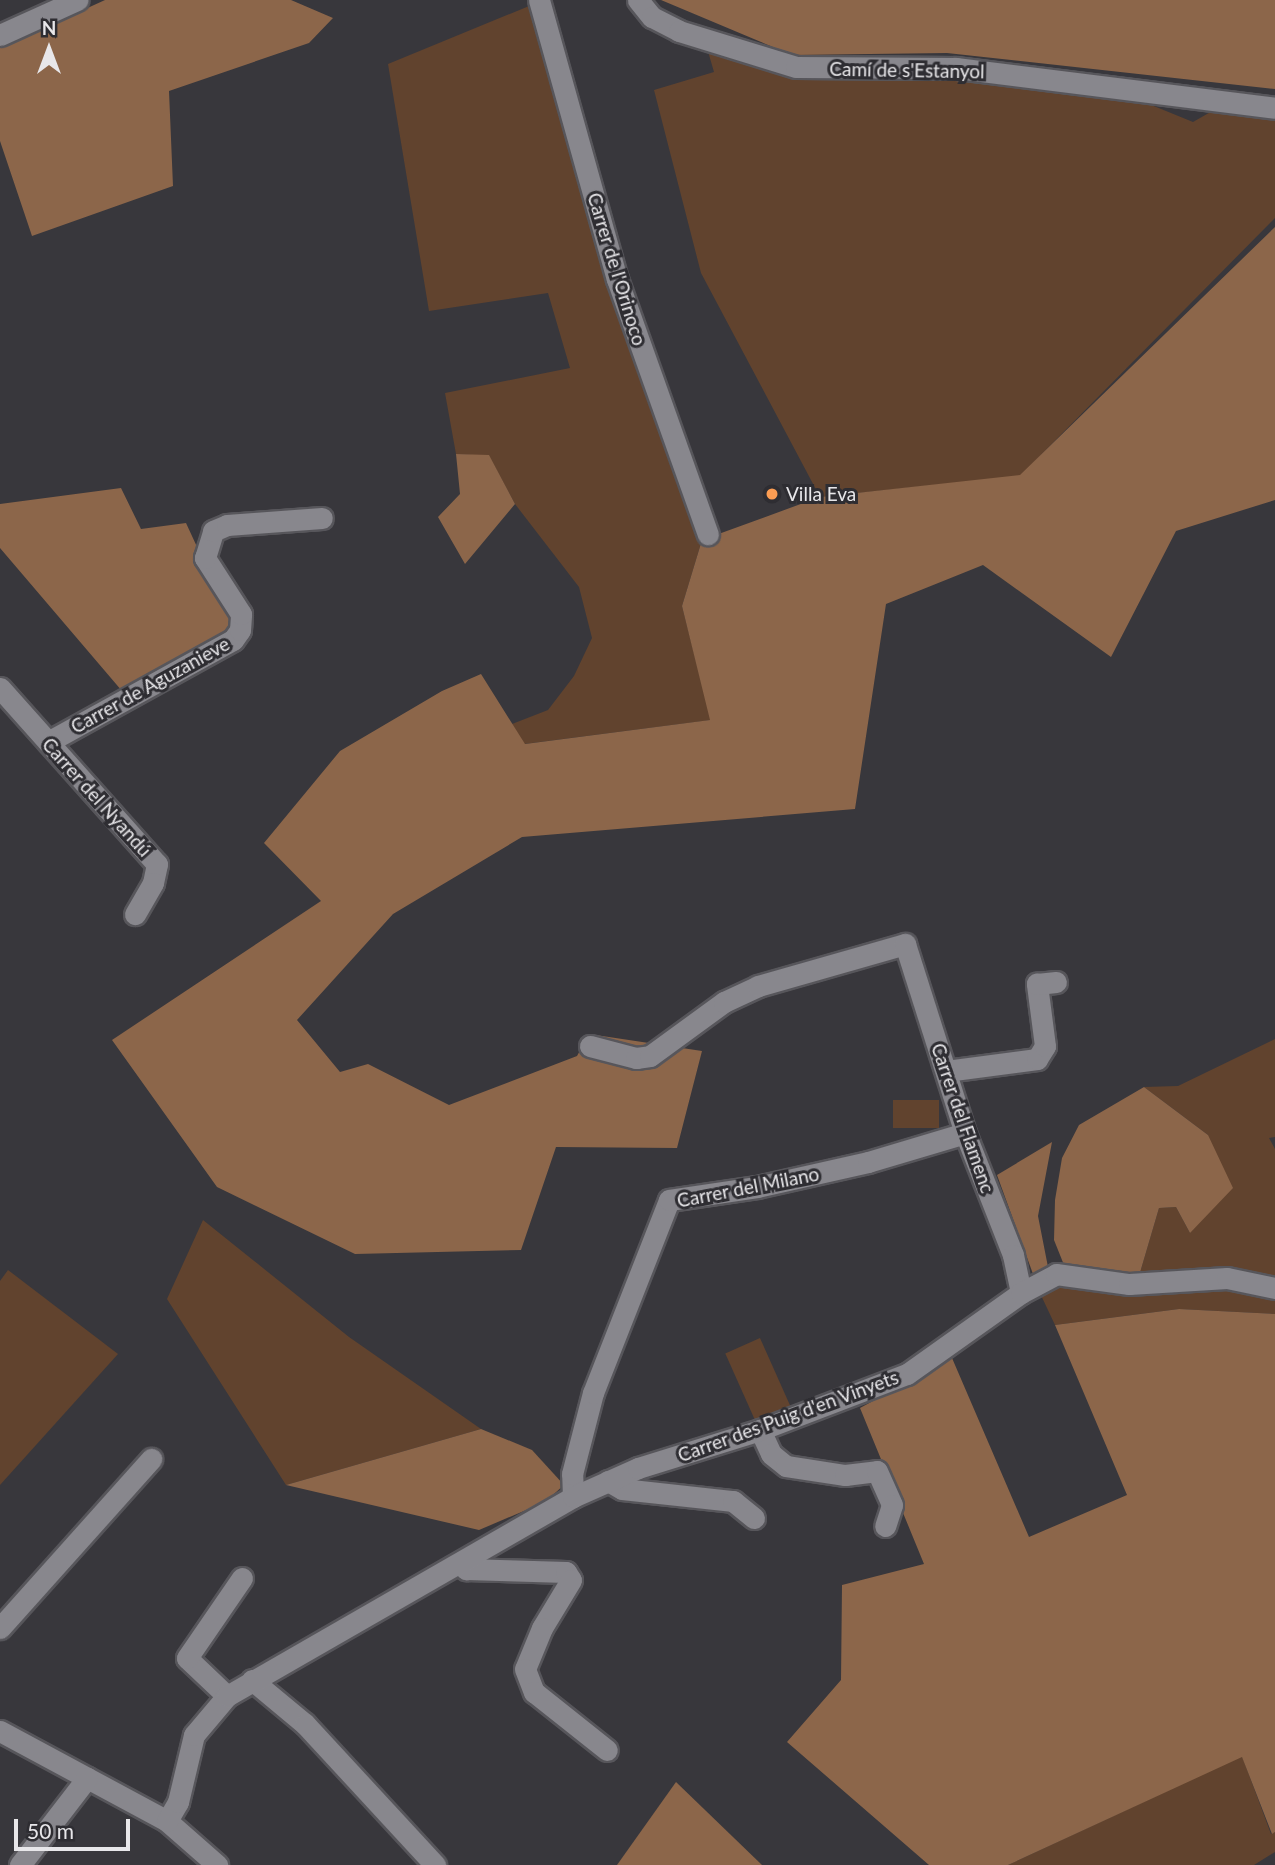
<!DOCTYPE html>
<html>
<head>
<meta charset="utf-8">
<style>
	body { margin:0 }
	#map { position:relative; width:1275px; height:1865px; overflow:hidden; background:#38373c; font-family:Lato,sans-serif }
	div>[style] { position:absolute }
	.green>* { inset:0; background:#61432e; transform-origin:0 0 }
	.forest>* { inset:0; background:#8c664a }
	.roads { filter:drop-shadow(2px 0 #57565b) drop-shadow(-2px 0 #57565b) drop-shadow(0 2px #57565b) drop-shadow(0 -2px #57565b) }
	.minor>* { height:21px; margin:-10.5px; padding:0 10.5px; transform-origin:10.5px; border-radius:10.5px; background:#88878d }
	.dots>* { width:19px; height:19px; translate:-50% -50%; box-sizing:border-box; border:4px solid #2e2d32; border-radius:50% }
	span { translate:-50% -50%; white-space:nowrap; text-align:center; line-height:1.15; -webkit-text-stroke:6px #2e2d32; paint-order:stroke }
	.street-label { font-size:19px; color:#e8e7ea }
	.poi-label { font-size:19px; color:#e8e7ea }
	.left { translate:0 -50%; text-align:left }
	.north { position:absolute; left:14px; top:14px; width:70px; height:70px; -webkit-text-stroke:5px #2e2d32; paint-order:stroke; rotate:0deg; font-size:19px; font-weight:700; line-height:28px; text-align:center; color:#e8e7ea }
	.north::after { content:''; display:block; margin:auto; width:24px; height:32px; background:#e8e7ea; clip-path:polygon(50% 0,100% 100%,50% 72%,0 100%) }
	.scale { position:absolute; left:14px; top:1819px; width:116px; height:32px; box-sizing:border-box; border:4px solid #e8e7ea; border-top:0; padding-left:9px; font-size:21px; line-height:24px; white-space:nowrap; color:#e8e7ea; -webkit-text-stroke:5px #2e2d32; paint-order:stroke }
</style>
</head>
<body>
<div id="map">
	<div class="green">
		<i style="clip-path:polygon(534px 4px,702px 540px,682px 606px,711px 720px,524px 744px,512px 724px,548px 710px,574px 676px,592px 638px,579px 587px,515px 504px,489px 456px,456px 454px,445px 393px,570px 368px,548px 293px,429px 311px,388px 64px)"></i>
		<i style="clip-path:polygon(707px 48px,800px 79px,943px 76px,1144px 102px,1193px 122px,1214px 110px,1275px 117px,1275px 218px,1020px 476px,820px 497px,701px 273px,654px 90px,714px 72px)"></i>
		<i style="clip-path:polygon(1275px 1039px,1275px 1137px,1269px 1138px,1275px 1149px,1275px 1278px,1222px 1269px,1139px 1276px,1159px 1208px,1176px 1207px,1190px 1233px,1208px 1135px,1144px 1087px,1178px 1086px)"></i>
		<i style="left:893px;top:1100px;width:46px;height:28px"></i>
		<i style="clip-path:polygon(203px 1220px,349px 1337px,481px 1429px,286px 1485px,167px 1299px)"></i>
		<i style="clip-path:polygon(8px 1270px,118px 1354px,0 1485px,0 1281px)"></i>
		<i style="clip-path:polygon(1064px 1282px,1248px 1289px,1275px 1296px,1275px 1314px,1179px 1309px,1055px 1325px,1039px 1291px)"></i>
		<i style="left:760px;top:1338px;width:77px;height:38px;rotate:66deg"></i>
		<i style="clip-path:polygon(1242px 1756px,1271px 1834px,1275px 1832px,1275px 1852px,1254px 1865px,1008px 1865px)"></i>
	</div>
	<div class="forest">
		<i style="clip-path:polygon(105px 0,291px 0,333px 18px,309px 43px,169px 91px,173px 186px,32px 236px,0 141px,0 48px)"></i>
		<i style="clip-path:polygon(661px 0,1275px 0,1275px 89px,947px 53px,792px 55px)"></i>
		<i style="clip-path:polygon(1275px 227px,1275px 500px,1176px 531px,1111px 657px,983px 565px,886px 604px,855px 809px,522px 837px,393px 914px,297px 1020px,340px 1072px,368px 1064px,449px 1105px,577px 1056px,589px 1034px,702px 1051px,677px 1148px,556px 1147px,521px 1250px,355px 1254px,217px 1187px,112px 1040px,321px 901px,264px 843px,340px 751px,442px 691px,481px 674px,525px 744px,710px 720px,682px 606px,702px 540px,820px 497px,1020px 475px)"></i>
		<i style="clip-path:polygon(456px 454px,489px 455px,515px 504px,465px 564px,438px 517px,460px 494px)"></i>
		<i style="clip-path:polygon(121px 488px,141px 529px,186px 523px,234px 627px,228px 636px,122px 691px,0 548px,0 504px)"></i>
		<i style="clip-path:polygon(1144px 1087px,1208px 1135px,1233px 1188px,1190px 1233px,1176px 1207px,1159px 1208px,1139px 1276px,1064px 1265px,1054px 1240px,1055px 1200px,1062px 1158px,1079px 1125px)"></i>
		<i style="clip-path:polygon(1052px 1142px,1038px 1216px,1048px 1267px,1033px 1274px,997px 1175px)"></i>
		<i style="clip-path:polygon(1179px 1309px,1275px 1314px,1275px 1832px,1272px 1834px,1242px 1757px,1008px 1865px,929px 1865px,787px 1742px,841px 1680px,842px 1585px,924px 1564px,860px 1408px,952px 1358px,1029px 1537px,1127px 1495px,1055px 1325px)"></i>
		<i style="clip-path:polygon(481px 1429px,532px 1450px,564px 1485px,545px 1502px,479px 1530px,286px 1485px)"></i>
		<i style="clip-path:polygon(676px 1782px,762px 1865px,617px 1865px)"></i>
	</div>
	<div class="roads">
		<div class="minor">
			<i style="left:539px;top:0;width:290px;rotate:74.4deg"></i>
			<i style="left:617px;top:279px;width:271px;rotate:70.4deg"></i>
			<i style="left:638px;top:0;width:22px;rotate:51deg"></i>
			<i style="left:652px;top:17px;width:30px;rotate:27deg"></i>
			<i style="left:679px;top:31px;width:122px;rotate:17.1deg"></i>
			<i style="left:796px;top:67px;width:160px;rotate:0.4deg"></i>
			<i style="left:956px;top:68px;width:321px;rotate:7.1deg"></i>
			<i style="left:0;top:35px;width:85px;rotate:-24.4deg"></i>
			<i style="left:0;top:688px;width:236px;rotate:48.3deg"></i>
			<i style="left:157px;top:864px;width:19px;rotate:102deg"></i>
			<i style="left:153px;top:883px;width:36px;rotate:120deg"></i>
			<i style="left:48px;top:742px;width:211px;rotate:-28.9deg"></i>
			<i style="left:233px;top:640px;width:12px;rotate:-55deg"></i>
			<i style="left:240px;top:630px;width:16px;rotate:-86deg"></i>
			<i style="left:241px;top:614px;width:67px;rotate:-122.7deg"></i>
			<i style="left:205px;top:558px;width:28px;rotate:-73deg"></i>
			<i style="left:213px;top:531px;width:15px;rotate:-23deg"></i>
			<i style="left:227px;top:525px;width:95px;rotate:-4.2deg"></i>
			<i style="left:590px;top:1046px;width:48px;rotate:14.6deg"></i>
			<i style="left:636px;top:1058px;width:14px;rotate:-8deg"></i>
			<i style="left:650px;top:1056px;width:92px;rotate:-36.1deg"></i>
			<i style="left:724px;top:1002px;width:38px;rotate:-25deg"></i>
			<i style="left:758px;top:986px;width:153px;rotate:-15.9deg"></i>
			<i style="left:905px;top:944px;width:198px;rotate:72.4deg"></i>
			<i style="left:965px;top:1133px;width:131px;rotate:68.5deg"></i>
			<i style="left:1013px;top:1255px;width:39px;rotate:78deg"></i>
			<i style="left:946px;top:1071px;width:92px;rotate:-7.5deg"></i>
			<i style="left:1037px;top:1059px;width:15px;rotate:-58deg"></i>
			<i style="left:1045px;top:1046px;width:63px;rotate:-97.4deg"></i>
			<i style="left:1037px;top:984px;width:19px;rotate:-6deg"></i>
			<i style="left:760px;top:1430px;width:26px;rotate:65deg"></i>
			<i style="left:771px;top:1454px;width:19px;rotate:39deg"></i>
			<i style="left:786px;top:1466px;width:60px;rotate:8.7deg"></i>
			<i style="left:845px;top:1475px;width:32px;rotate:-7deg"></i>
			<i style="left:877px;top:1471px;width:37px;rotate:66deg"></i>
			<i style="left:892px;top:1505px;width:22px;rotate:108deg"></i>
			<i style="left:608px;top:1481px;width:16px;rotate:30deg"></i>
			<i style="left:622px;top:1489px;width:112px;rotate:6.2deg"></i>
			<i style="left:733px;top:1501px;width:27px;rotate:39deg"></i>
			<i style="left:573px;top:1497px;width:23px;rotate:-92deg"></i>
			<i style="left:572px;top:1474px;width:84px;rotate:-75.5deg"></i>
			<i style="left:593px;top:1393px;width:207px;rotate:-68.5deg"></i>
			<i style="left:669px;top:1200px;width:89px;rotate:-8.4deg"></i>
			<i style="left:757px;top:1187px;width:114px;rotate:-12.7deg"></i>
			<i style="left:868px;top:1162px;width:101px;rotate:-16.6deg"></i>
			<i style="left:463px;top:1562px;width:8px;rotate:67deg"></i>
			<i style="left:466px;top:1569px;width:100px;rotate:1.7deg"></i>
			<i style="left:566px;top:1572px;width:9px;rotate:58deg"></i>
			<i style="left:571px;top:1580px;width:56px;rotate:121.1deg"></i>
			<i style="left:542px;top:1628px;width:44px;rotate:112.5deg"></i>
			<i style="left:525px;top:1669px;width:25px;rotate:69deg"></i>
			<i style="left:534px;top:1692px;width:93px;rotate:38.5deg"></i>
			<i style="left:0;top:1628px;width:227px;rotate:-48.2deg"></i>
			<i style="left:252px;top:1680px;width:69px;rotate:39.7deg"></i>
			<i style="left:305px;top:1724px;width:192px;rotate:47.3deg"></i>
			<i style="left:227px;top:1696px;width:55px;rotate:-136.5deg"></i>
			<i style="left:187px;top:1658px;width:97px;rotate:-55.5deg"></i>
			<i style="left:0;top:1731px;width:190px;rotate:28.3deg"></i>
			<i style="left:167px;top:1821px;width:67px;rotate:41.3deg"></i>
			<i style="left:167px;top:1821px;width:22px;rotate:-60deg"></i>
			<i style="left:178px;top:1802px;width:69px;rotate:-76.6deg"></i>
			<i style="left:194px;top:1735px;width:51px;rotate:-49.8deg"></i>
			<i style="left:227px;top:1696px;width:399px;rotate:-29.9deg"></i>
			<i style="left:573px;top:1497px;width:71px;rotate:-24deg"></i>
			<i style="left:638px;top:1468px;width:128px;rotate:-17.3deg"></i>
			<i style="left:760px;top:1430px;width:157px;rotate:-20.9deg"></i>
			<i style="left:907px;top:1374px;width:140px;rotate:-35.4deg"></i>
			<i style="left:1021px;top:1293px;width:40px;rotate:-28deg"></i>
			<i style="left:1056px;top:1274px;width:74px;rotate:7.8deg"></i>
			<i style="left:1129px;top:1284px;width:98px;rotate:-3.5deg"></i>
			<i style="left:1227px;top:1278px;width:49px;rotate:11.8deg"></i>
			<i style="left:20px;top:1865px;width:110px;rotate:-52.4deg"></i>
		</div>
	</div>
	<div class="dots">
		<i style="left:772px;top:494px;background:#fc9d53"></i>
	</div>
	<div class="street-label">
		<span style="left:907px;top:70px;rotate:1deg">Camí de s'Estanyol</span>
		<span style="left:617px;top:269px;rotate:73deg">Carrer de l'Orinoco</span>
		<span style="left:150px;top:685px;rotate:-29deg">Carrer de Aguzanieve</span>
		<span style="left:97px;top:797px;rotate:48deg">Carrer del Nyandú</span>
		<span style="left:963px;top:1118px;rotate:71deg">Carrer del Flamenc</span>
		<span style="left:748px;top:1187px;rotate:-11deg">Carrer del Milano</span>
		<span style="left:788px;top:1416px;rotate:-20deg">Carrer des Puig d'en Vinyets</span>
	</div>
	<div class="poi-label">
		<span class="left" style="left:786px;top:494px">Villa Eva</span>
	</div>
	<div class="north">N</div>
	<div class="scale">50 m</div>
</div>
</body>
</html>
